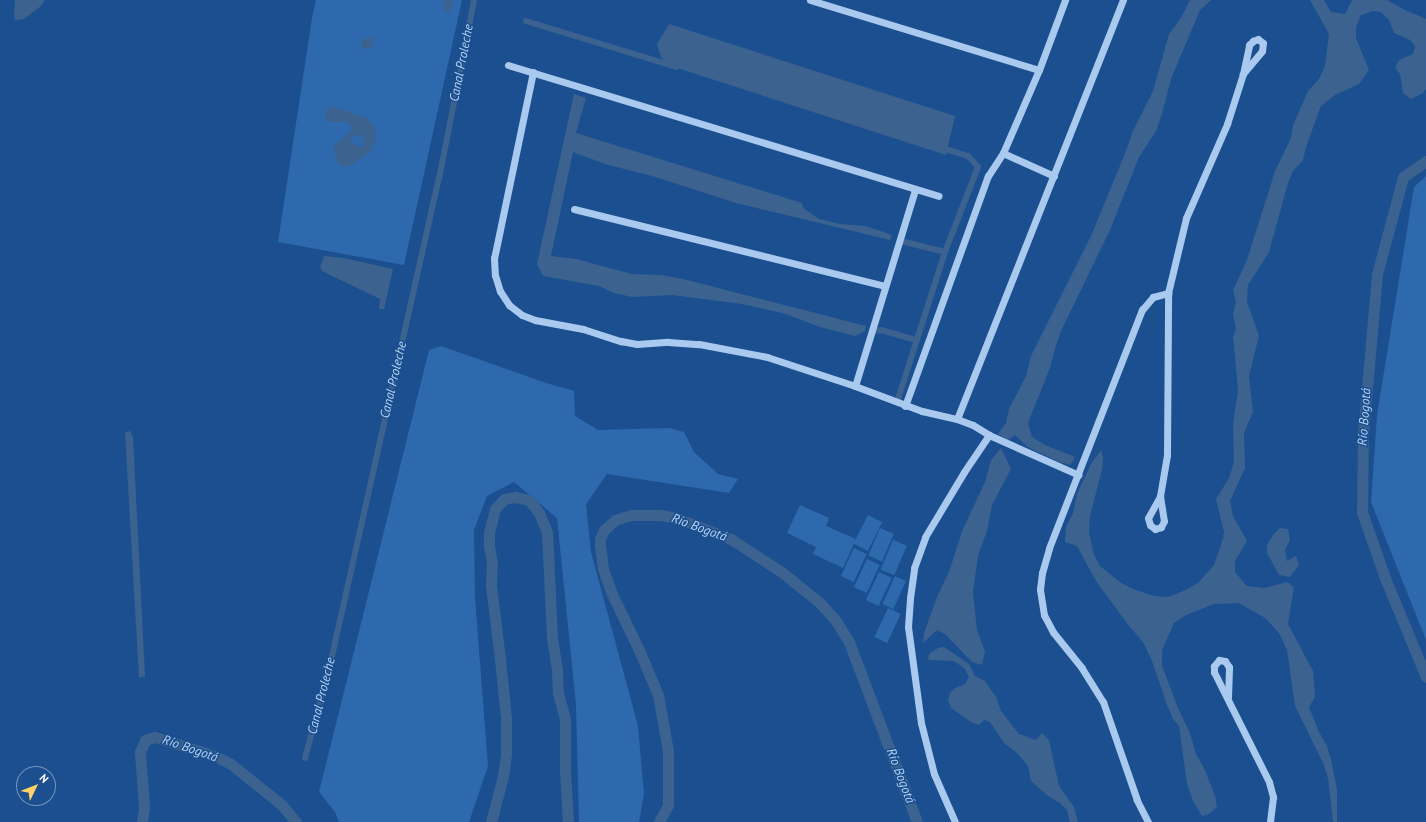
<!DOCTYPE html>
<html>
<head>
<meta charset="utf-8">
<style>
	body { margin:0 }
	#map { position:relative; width:1426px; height:822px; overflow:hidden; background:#1b4f8f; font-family:"PT Sans",sans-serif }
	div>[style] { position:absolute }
	.green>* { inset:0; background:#2e69ad; transform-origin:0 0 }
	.water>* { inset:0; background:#3c6290 }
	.canal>* { height:6px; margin:-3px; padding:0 3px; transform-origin:3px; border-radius:3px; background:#3c6290 }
	.river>* { height:11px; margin:-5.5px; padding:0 5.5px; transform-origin:5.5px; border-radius:5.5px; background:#3c6290 }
	.minor>* { height:7px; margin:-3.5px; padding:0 3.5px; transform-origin:3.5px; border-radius:3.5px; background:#a9c9ee }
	span { translate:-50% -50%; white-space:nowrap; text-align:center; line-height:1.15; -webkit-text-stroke:3px #1b4f8f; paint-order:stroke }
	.water-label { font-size:13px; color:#b5d3f5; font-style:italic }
	.north { position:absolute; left:16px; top:766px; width:40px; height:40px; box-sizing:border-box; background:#1b4f8f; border:1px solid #7695bc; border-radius:50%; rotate:47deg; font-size:11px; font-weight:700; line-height:16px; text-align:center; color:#fff }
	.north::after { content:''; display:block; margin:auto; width:14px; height:18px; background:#ffd166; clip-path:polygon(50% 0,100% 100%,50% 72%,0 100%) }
</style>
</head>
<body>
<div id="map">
	<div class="green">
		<i style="clip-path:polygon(316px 0,462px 0,404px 265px,278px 242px,312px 18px)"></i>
		<i style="clip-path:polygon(1426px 176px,1426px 640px,1371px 502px,1377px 415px,1414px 187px)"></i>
		<i style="clip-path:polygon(441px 346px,546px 383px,574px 391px,575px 416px,598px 430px,669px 428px,684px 432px,694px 452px,718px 474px,738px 479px,729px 493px,607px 474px,586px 504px,591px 552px,638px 726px,644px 794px,639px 822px,579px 822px,576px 705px,557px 518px,514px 482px,487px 496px,474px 530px,475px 598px,488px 766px,469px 822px,339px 822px,335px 812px,319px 792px,429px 350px)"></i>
		<i style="clip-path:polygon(800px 505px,829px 518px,826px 526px,856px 539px,843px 568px,813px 554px,816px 547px,787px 533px)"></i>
		<i style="left:868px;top:515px;width:16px;height:32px;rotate:27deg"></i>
		<i style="left:880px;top:528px;width:15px;height:30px;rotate:23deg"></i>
		<i style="left:893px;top:540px;width:15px;height:32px;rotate:23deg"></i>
		<i style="left:854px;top:548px;width:14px;height:31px;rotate:25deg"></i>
		<i style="left:867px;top:559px;width:14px;height:31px;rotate:25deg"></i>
		<i style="left:879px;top:572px;width:14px;height:31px;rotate:25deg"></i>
		<i style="left:895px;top:576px;width:12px;height:31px;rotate:24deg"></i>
		<i style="left:888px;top:608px;width:14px;height:32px;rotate:25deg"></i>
	</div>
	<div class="water">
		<i style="clip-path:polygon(15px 0,56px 0,45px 0,41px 6px,24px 19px,18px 20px,15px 20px,14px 16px)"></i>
		<i style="clip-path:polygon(444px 0,454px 0,449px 13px,443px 8px)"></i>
		<i style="clip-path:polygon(1190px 0,1211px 0,1200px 10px,1171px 79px,1162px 114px,1156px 131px,1139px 157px,1110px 230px,1062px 329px,1056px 345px,1050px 368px,1028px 423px,1032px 437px,1045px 445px,1075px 457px,1070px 465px,1059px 462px,1028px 447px,1015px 435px,1008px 440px,998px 434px,1006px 423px,1009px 409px,1026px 376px,1031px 356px,1091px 236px,1126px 151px,1132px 133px,1153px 91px,1169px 34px,1181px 18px)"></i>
		<i style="clip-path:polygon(1310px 0,1324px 0,1331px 12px,1345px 14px,1352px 0,1387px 0,1403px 9px,1426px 19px,1426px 89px,1423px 93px,1411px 99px,1403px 93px,1400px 74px,1395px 68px,1399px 60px,1413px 54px,1415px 46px,1410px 40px,1394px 33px,1389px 20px,1381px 12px,1373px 11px,1361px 15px,1356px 27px,1356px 38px,1369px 70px,1359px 84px,1335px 95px,1321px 106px,1306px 147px,1303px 160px,1293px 171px,1288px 183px,1269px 252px,1248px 285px,1247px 302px,1259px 336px,1249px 376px,1253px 412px,1244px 433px,1245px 468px,1230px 501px,1233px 516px,1247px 541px,1235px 561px,1235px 572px,1247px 586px,1265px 588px,1287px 582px,1294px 587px,1288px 624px,1313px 671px,1315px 697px,1309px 707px,1319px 732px,1327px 746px,1331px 760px,1337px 789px,1337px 822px,1333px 822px,1328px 779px,1324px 765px,1295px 706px,1287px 650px,1279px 633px,1265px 618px,1239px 603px,1214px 604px,1186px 615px,1174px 623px,1162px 650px,1162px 666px,1178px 708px,1190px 733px,1196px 754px,1204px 768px,1215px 796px,1217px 807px,1209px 814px,1202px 816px,1193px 801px,1187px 784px,1179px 726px,1173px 719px,1167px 705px,1152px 661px,1143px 642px,1129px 626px,1096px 581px,1077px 546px,1065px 542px,1066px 527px,1073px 513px,1077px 494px,1091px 464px,1101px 450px,1103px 457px,1102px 470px,1090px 516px,1089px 532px,1094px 555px,1100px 566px,1121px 583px,1133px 589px,1154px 596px,1168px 597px,1186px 590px,1199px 582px,1214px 565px,1223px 539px,1224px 532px,1216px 499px,1229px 478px,1234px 462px,1233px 424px,1238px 390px,1233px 336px,1236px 329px,1233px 314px,1236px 302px,1233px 290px,1247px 260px,1275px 171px,1291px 138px,1293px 125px,1308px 91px,1319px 79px,1325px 66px,1329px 34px)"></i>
		<i style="clip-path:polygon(669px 24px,955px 116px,946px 155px,668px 65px,661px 57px,657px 44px)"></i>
		<i style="clip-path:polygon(370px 37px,373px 38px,373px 45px,370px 48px,365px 49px,361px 46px,362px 40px)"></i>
		<i style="clip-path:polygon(574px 94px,586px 98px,576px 133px,802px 203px,803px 208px,819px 219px,840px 224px,866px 226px,892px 235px,890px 240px,736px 203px,652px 176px,605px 164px,573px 152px,551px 256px,576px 259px,632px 274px,661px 275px,683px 279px,866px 326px,865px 331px,855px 336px,820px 327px,786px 314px,742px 304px,672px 295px,632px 297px,614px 293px,599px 286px,543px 276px,537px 264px)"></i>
		<i style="clip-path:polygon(evenodd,333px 107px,367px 118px,374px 126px,376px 137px,371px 151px,350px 166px,343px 166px,337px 163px,333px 147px,349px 133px,352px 128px,347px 122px,329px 122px,326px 118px,325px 114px,328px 108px,333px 107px,357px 134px,364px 139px,363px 146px,359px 147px,352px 143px,351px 137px,357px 134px)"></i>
		<i style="clip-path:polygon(324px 256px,344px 258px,393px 269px,384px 309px,379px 309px,380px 299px,322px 271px,320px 267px)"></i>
		<i style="clip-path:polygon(130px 431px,133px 437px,145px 676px,139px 678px,125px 432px)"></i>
		<i style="clip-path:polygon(1001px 448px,1011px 469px,992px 505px,987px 531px,978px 556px,973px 592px,977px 630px,985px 651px,982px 665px,972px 662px,945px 634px,937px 630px,923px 643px,924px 633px,937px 597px,950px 569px,962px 531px,985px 482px,991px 460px)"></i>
		<i style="clip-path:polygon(1280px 528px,1288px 529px,1290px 540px,1285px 550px,1287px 561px,1296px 556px,1299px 565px,1290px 577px,1279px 575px,1267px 553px,1267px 545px,1273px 535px)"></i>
		<i style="clip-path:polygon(944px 647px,969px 664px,975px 676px,985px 681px,996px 697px,1001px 711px,1019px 734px,1036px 740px,1042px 733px,1049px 740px,1059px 786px,1074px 807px,1078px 822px,1070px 822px,1067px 810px,1060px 803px,1048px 796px,1031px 781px,1028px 766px,1018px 754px,1004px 743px,990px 722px,984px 720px,979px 725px,971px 722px,951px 708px,948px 700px,950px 693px,955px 688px,965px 684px,969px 677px,965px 669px,954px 661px,928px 660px,929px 654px,938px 648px)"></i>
	</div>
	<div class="canal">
		<i style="left:526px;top:21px;width:157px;rotate:17deg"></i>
		<i style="left:901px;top:241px;width:45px;rotate:14deg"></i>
		<i style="left:876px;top:331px;width:5px;rotate:-11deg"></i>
		<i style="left:881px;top:330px;width:37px;rotate:16deg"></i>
		<i style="left:898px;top:399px;width:154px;rotate:-72.3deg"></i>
		<i style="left:945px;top:252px;width:91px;rotate:-68.8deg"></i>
		<i style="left:978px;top:167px;width:15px;rotate:-132deg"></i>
		<i style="left:968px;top:156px;width:30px;rotate:-163deg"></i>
		<i style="left:305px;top:758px;width:96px;rotate:-75deg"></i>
		<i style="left:330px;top:665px;width:498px;rotate:-77.4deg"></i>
		<i style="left:439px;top:179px;width:182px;rotate:-78.9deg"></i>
	</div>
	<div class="river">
		<i style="left:1426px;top:161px;width:28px;rotate:145deg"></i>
		<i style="left:1403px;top:177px;width:100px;rotate:105deg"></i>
		<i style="left:1377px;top:274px;width:160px;rotate:95deg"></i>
		<i style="left:1363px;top:433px;width:79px;rotate:90.7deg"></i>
		<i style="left:1362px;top:512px;width:70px;rotate:70.8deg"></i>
		<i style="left:1385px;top:578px;width:107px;rotate:67.5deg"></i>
		<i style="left:142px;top:822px;width:15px;rotate:-82deg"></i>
		<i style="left:144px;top:807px;width:55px;rotate:-94.2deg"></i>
		<i style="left:140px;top:752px;width:13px;rotate:-67deg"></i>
		<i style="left:145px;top:740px;width:10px;rotate:-17deg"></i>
		<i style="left:155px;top:737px;width:63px;rotate:17.6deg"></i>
		<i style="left:215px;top:756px;width:18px;rotate:27deg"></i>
		<i style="left:231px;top:764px;width:65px;rotate:38.8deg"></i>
		<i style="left:282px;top:805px;width:22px;rotate:51deg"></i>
		<i style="left:491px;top:822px;width:48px;rotate:-75.4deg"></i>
		<i style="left:503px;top:776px;width:22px;rotate:-82deg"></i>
		<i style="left:506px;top:754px;width:36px;rotate:-90deg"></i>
		<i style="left:506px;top:718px;width:59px;rotate:-95.8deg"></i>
		<i style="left:500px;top:659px;width:74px;rotate:-97deg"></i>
		<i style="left:491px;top:586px;width:24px;rotate:-88deg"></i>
		<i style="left:492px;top:562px;width:15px;rotate:-101deg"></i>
		<i style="left:489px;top:547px;width:14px;rotate:-90deg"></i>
		<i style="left:489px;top:533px;width:25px;rotate:-76deg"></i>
		<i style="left:495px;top:509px;width:13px;rotate:-48deg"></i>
		<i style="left:504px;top:499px;width:11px;rotate:-10deg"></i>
		<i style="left:515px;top:497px;width:14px;rotate:12deg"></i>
		<i style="left:529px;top:500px;width:16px;rotate:52deg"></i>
		<i style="left:539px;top:513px;width:21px;rotate:67deg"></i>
		<i style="left:547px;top:532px;width:106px;rotate:87.3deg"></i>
		<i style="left:552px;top:638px;width:32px;rotate:81deg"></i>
		<i style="left:557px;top:670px;width:23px;rotate:88deg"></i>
		<i style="left:558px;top:693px;width:28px;rotate:75deg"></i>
		<i style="left:565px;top:720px;width:50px;rotate:90deg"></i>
		<i style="left:565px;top:770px;width:52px;rotate:86.7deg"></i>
		<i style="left:659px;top:822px;width:19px;rotate:-62deg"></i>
		<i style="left:668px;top:805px;width:54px;rotate:-90deg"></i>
		<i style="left:668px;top:751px;width:57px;rotate:-100.1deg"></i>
		<i style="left:658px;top:695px;width:49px;rotate:-112.9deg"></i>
		<i style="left:639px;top:650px;width:62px;rotate:-115.7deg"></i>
		<i style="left:612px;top:594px;width:27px;rotate:-110deg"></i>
		<i style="left:603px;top:569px;width:23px;rotate:-97deg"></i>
		<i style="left:600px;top:546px;width:7px;rotate:-90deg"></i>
		<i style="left:600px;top:539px;width:10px;rotate:-66deg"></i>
		<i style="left:604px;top:530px;width:15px;rotate:-42deg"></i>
		<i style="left:615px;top:520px;width:17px;rotate:-17deg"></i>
		<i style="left:631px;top:515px;width:30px"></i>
		<i style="left:661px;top:515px;width:16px;rotate:11deg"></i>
		<i style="left:677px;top:518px;width:58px;rotate:21.3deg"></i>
		<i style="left:731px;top:539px;width:62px;rotate:33.2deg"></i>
		<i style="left:783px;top:573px;width:48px;rotate:39deg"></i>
		<i style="left:820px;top:603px;width:24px;rotate:48deg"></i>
		<i style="left:836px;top:621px;width:25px;rotate:58deg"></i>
		<i style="left:849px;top:642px;width:192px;rotate:69.3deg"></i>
	</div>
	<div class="minor">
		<i style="left:810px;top:0;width:239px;rotate:17deg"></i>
		<i style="left:508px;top:65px;width:450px;rotate:16.9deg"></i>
		<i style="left:533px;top:72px;width:190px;rotate:101.8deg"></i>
		<i style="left:494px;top:258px;width:17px;rotate:87deg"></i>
		<i style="left:495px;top:275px;width:17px;rotate:73deg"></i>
		<i style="left:500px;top:291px;width:17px;rotate:57deg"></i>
		<i style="left:509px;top:305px;width:16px;rotate:38deg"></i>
		<i style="left:522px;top:315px;width:14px;rotate:21deg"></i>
		<i style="left:535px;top:320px;width:49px;rotate:10.6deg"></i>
		<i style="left:583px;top:329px;width:40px;rotate:18deg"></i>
		<i style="left:621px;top:341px;width:16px;rotate:11deg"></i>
		<i style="left:637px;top:344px;width:31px;rotate:-4deg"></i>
		<i style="left:668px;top:342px;width:31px;rotate:4deg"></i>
		<i style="left:699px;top:344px;width:69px;rotate:10.8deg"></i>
		<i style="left:767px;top:357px;width:93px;rotate:18.2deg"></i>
		<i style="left:855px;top:386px;width:72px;rotate:20.5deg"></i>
		<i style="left:922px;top:411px;width:36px;rotate:13deg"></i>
		<i style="left:957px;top:419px;width:17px;rotate:21deg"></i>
		<i style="left:973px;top:425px;width:19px;rotate:32deg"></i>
		<i style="left:989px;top:435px;width:98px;rotate:24deg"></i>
		<i style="left:1003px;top:153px;width:56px;rotate:24.3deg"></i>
		<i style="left:574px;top:209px;width:320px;rotate:13.9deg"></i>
		<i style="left:855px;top:386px;width:205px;rotate:-73deg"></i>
		<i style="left:905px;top:406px;width:245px;rotate:-70.2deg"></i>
		<i style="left:988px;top:176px;width:27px;rotate:-57deg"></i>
		<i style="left:1003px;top:153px;width:90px;rotate:-66.6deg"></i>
		<i style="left:1039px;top:70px;width:75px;rotate:-69.6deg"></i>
		<i style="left:957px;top:419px;width:451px;rotate:-68.4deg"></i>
		<i style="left:1160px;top:496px;width:25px;rotate:81deg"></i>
		<i style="left:1164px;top:521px;width:7px;rotate:117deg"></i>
		<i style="left:1161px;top:527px;width:6px;rotate:162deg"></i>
		<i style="left:1155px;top:529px;width:6px;rotate:-141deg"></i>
		<i style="left:1150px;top:525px;width:7px;rotate:-106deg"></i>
		<i style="left:1148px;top:518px;width:25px;rotate:-61deg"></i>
		<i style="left:1160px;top:496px;width:42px;rotate:-80.3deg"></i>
		<i style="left:1167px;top:455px;width:162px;rotate:-89.6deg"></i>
		<i style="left:1168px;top:293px;width:77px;rotate:-76.5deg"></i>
		<i style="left:1186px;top:218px;width:103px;rotate:-66.4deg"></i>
		<i style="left:1227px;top:124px;width:52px;rotate:-72.3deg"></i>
		<i style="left:1243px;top:74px;width:30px;rotate:-78deg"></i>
		<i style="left:1249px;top:45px;width:6px;rotate:-45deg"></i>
		<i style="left:1253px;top:41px;width:5px;rotate:-22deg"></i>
		<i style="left:1258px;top:39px;width:6px;rotate:39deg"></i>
		<i style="left:1263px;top:43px;width:8px;rotate:97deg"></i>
		<i style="left:1262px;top:51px;width:30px;rotate:130deg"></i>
		<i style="left:1228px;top:697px;width:30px;rotate:-88deg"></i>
		<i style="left:1229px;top:667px;width:7px;rotate:-124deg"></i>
		<i style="left:1225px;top:661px;width:6px;rotate:-171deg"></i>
		<i style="left:1219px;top:660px;width:8px;rotate:130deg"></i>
		<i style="left:1214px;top:666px;width:6px;rotate:90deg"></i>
		<i style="left:1214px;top:672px;width:123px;rotate:63.4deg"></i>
		<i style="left:1269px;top:782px;width:16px;rotate:75deg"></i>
		<i style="left:1273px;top:797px;width:25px;rotate:97deg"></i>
		<i style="left:955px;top:822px;width:52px;rotate:-113.6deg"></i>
		<i style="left:934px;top:774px;width:53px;rotate:-104.3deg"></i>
		<i style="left:921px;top:723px;width:97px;rotate:-97.7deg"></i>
		<i style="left:908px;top:627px;width:29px;rotate:-86deg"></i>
		<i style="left:910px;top:598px;width:30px;rotate:-82deg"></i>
		<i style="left:914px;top:568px;width:33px;rotate:-70deg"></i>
		<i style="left:925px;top:537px;width:76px;rotate:-59deg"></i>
		<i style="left:964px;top:472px;width:45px;rotate:-56deg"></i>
		<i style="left:1148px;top:822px;width:25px;rotate:-117deg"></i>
		<i style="left:1137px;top:800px;width:104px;rotate:-109.1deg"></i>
		<i style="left:1103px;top:702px;width:40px;rotate:-122deg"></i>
		<i style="left:1082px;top:668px;width:46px;rotate:-128.9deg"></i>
		<i style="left:1053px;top:632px;width:19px;rotate:-118deg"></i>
		<i style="left:1044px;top:615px;width:26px;rotate:-99deg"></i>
		<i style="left:1040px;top:589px;width:16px;rotate:-83deg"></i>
		<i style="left:1042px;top:573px;width:26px;rotate:-74deg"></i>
		<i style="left:1049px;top:548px;width:256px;rotate:-68.7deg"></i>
		<i style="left:1142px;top:310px;width:17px;rotate:-50deg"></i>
		<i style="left:1153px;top:297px;width:16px;rotate:-15deg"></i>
	</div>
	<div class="water-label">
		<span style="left:462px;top:63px;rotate:-79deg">Canal Proleche</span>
		<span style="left:394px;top:380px;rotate:-77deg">Canal Proleche</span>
		<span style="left:1365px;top:417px;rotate:-86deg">Río Bogotá</span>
		<span style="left:699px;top:528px;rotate:20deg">Río Bogotá</span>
		<span style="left:322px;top:696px;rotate:-76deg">Canal Proleche</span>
		<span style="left:190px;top:749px;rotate:19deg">Río Bogotá</span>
		<span style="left:900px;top:776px;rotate:69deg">Río Bogotá</span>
	</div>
	<div class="north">N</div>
</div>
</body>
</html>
